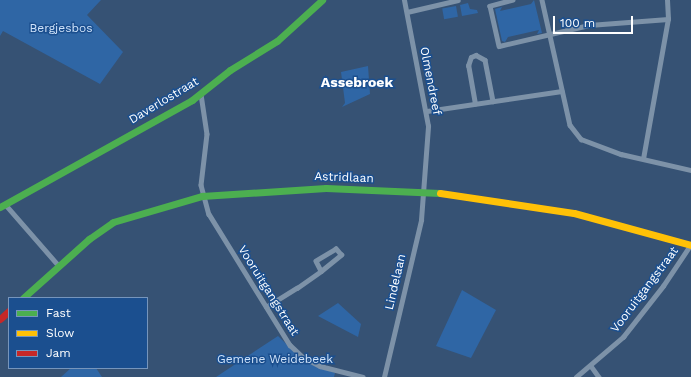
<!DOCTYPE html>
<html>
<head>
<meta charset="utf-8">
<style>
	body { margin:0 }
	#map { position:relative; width:691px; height:377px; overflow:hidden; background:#365274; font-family:"Work Sans",sans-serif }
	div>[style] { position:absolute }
	.green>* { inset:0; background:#2f66a5; transform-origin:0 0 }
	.street>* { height:4.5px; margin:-2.25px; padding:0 2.25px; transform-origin:2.25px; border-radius:2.25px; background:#7d92a8 }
	.fast>* { height:7px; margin:-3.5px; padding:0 3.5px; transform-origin:3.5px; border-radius:3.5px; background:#4caf50 }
	.slow>* { height:7px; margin:-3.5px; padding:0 3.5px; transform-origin:3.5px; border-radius:3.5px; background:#ffc107 }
	.jam>* { height:7px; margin:-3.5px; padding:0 3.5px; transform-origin:3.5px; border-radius:3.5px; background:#c62828 }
	span { translate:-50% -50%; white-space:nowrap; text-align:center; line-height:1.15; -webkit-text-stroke:3px #1b4f8f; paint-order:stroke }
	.park-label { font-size:12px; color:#cfe3fa }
	.street-label { font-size:12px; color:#fff }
	.quarter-label { font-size:14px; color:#fff; font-weight:700 }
	.legend { position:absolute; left:8px; top:297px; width:140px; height:72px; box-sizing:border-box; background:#1b4f8f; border:1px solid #7695bc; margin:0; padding:5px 7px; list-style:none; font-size:12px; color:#fff }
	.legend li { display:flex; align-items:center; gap:8px; height:20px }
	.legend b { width:20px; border:1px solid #7695bc }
	.scale { position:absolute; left:553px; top:16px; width:80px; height:18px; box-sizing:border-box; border:2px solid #fff; border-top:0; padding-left:5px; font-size:12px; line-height:14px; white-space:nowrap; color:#fff; -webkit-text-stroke:3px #1b4f8f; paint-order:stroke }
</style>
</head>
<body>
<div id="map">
	<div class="green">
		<i style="clip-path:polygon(0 0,101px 0,87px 15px,123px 52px,100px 84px,3px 31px,0 36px)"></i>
		<i style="clip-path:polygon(534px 0,542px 33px,537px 34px,539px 30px,508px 37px,505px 42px,502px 41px,495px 9px,502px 7px,500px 11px,531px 4px)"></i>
		<i style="clip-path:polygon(468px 3px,470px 9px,477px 10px,478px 13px,462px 16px,460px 5px)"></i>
		<i style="left:456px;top:6px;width:11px;height:14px;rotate:80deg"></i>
		<i style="clip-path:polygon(368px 66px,370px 94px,342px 107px,345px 103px,341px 72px)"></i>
		<i style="clip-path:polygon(462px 290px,496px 310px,471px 358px,436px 346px)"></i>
		<i style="clip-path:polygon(338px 303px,361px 324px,358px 337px,318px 316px)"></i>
		<i style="clip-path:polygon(278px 336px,305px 362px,335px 373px,334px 377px,216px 377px)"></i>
		<i style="clip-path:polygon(71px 368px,96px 368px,102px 377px,61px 377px)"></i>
	</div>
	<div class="street">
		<i style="left:513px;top:0;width:24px;rotate:165deg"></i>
		<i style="left:490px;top:6px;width:41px;rotate:77.3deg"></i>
		<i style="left:499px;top:46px;width:92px;rotate:-13.1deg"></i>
		<i style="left:589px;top:25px;width:79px;rotate:-4.3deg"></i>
		<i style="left:542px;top:0;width:128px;rotate:77.4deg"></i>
		<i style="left:570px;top:125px;width:18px;rotate:52deg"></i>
		<i style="left:581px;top:139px;width:43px;rotate:20.6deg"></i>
		<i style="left:621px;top:154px;width:72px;rotate:12.9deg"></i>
		<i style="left:407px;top:12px;width:52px;rotate:-13.2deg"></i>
		<i style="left:201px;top:94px;width:40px;rotate:81.5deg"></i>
		<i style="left:207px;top:134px;width:51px;rotate:96.7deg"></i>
		<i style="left:201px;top:185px;width:30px;rotate:75deg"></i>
		<i style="left:209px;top:214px;width:154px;rotate:58.3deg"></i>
		<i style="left:290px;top:345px;width:18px;rotate:43deg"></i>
		<i style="left:303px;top:357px;width:19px;rotate:28deg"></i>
		<i style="left:320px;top:366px;width:44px;rotate:14.3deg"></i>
		<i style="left:475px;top:104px;width:39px;rotate:-100deg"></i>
		<i style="left:468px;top:66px;width:9px;rotate:-72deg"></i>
		<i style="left:471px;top:57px;width:5px;rotate:-22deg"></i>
		<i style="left:476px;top:55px;width:10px;rotate:29deg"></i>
		<i style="left:485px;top:60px;width:42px;rotate:79deg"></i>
		<i style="left:427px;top:111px;width:136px;rotate:-8.4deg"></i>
		<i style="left:643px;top:159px;width:142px;rotate:-79.9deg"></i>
		<i style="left:668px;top:19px;width:19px;rotate:-93deg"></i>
		<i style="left:5px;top:204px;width:82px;rotate:48.9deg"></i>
		<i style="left:266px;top:307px;width:36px;rotate:-32deg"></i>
		<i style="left:297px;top:288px;width:29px;rotate:-35deg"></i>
		<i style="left:321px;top:271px;width:26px;rotate:-39deg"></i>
		<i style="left:341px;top:255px;width:8px;rotate:-130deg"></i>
		<i style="left:336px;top:249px;width:23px;rotate:149deg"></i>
		<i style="left:316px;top:261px;width:11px;rotate:63deg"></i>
		<i style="left:591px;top:366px;width:14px;rotate:54deg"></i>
		<i style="left:384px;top:377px;width:161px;rotate:-76.7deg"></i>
		<i style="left:421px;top:220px;width:94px;rotate:-85.7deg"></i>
		<i style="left:428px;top:126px;width:128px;rotate:-100.8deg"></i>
		<i style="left:576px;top:377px;width:62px;rotate:-40.4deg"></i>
		<i style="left:623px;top:337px;width:65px;rotate:-51.9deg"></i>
		<i style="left:663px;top:286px;width:50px;rotate:-56.3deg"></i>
	</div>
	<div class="fast">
		<i style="left:0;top:207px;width:220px;rotate:-29.1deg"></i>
		<i style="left:192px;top:100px;width:48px;rotate:-38.3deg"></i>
		<i style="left:230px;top:70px;width:55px;rotate:-31.7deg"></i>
		<i style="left:277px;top:41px;width:61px;rotate:-42.3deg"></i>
		<i style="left:23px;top:298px;width:89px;rotate:-41.8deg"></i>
		<i style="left:89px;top:239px;width:29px;rotate:-35deg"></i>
		<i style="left:113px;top:222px;width:93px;rotate:-16.3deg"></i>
		<i style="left:202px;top:196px;width:124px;rotate:-3.7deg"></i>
		<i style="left:326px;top:188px;width:114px;rotate:2.5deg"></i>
	</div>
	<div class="slow">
		<i style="left:440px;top:193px;width:135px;rotate:8.5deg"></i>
		<i style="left:574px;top:213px;width:121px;rotate:15.3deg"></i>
	</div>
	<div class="jam">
		<i style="left:0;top:319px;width:12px;rotate:-42deg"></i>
	</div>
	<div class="park-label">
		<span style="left:61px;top:29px">Bergjesbos</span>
		<span style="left:275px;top:360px">Gemene Weidebeek</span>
	</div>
	<div class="street-label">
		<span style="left:430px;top:81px;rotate:79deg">Olmendreef</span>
		<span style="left:164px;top:101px;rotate:-31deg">Daverlostraat</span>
		<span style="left:344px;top:178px;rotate:2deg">Astridlaan</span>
		<span style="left:396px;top:282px;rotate:-77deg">Lindelaan</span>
		<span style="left:645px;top:290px;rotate:-53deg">Vooruitgangstraat</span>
		<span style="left:268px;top:291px;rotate:58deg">Vooruitgangstraat</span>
	</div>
	<div class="quarter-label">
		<span style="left:357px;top:82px">Assebroek</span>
	</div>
	<ul class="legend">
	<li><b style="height:5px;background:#4caf50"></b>Fast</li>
	<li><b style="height:5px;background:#ffc107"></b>Slow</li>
	<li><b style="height:5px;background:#c62828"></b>Jam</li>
	</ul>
	<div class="scale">100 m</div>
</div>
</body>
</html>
